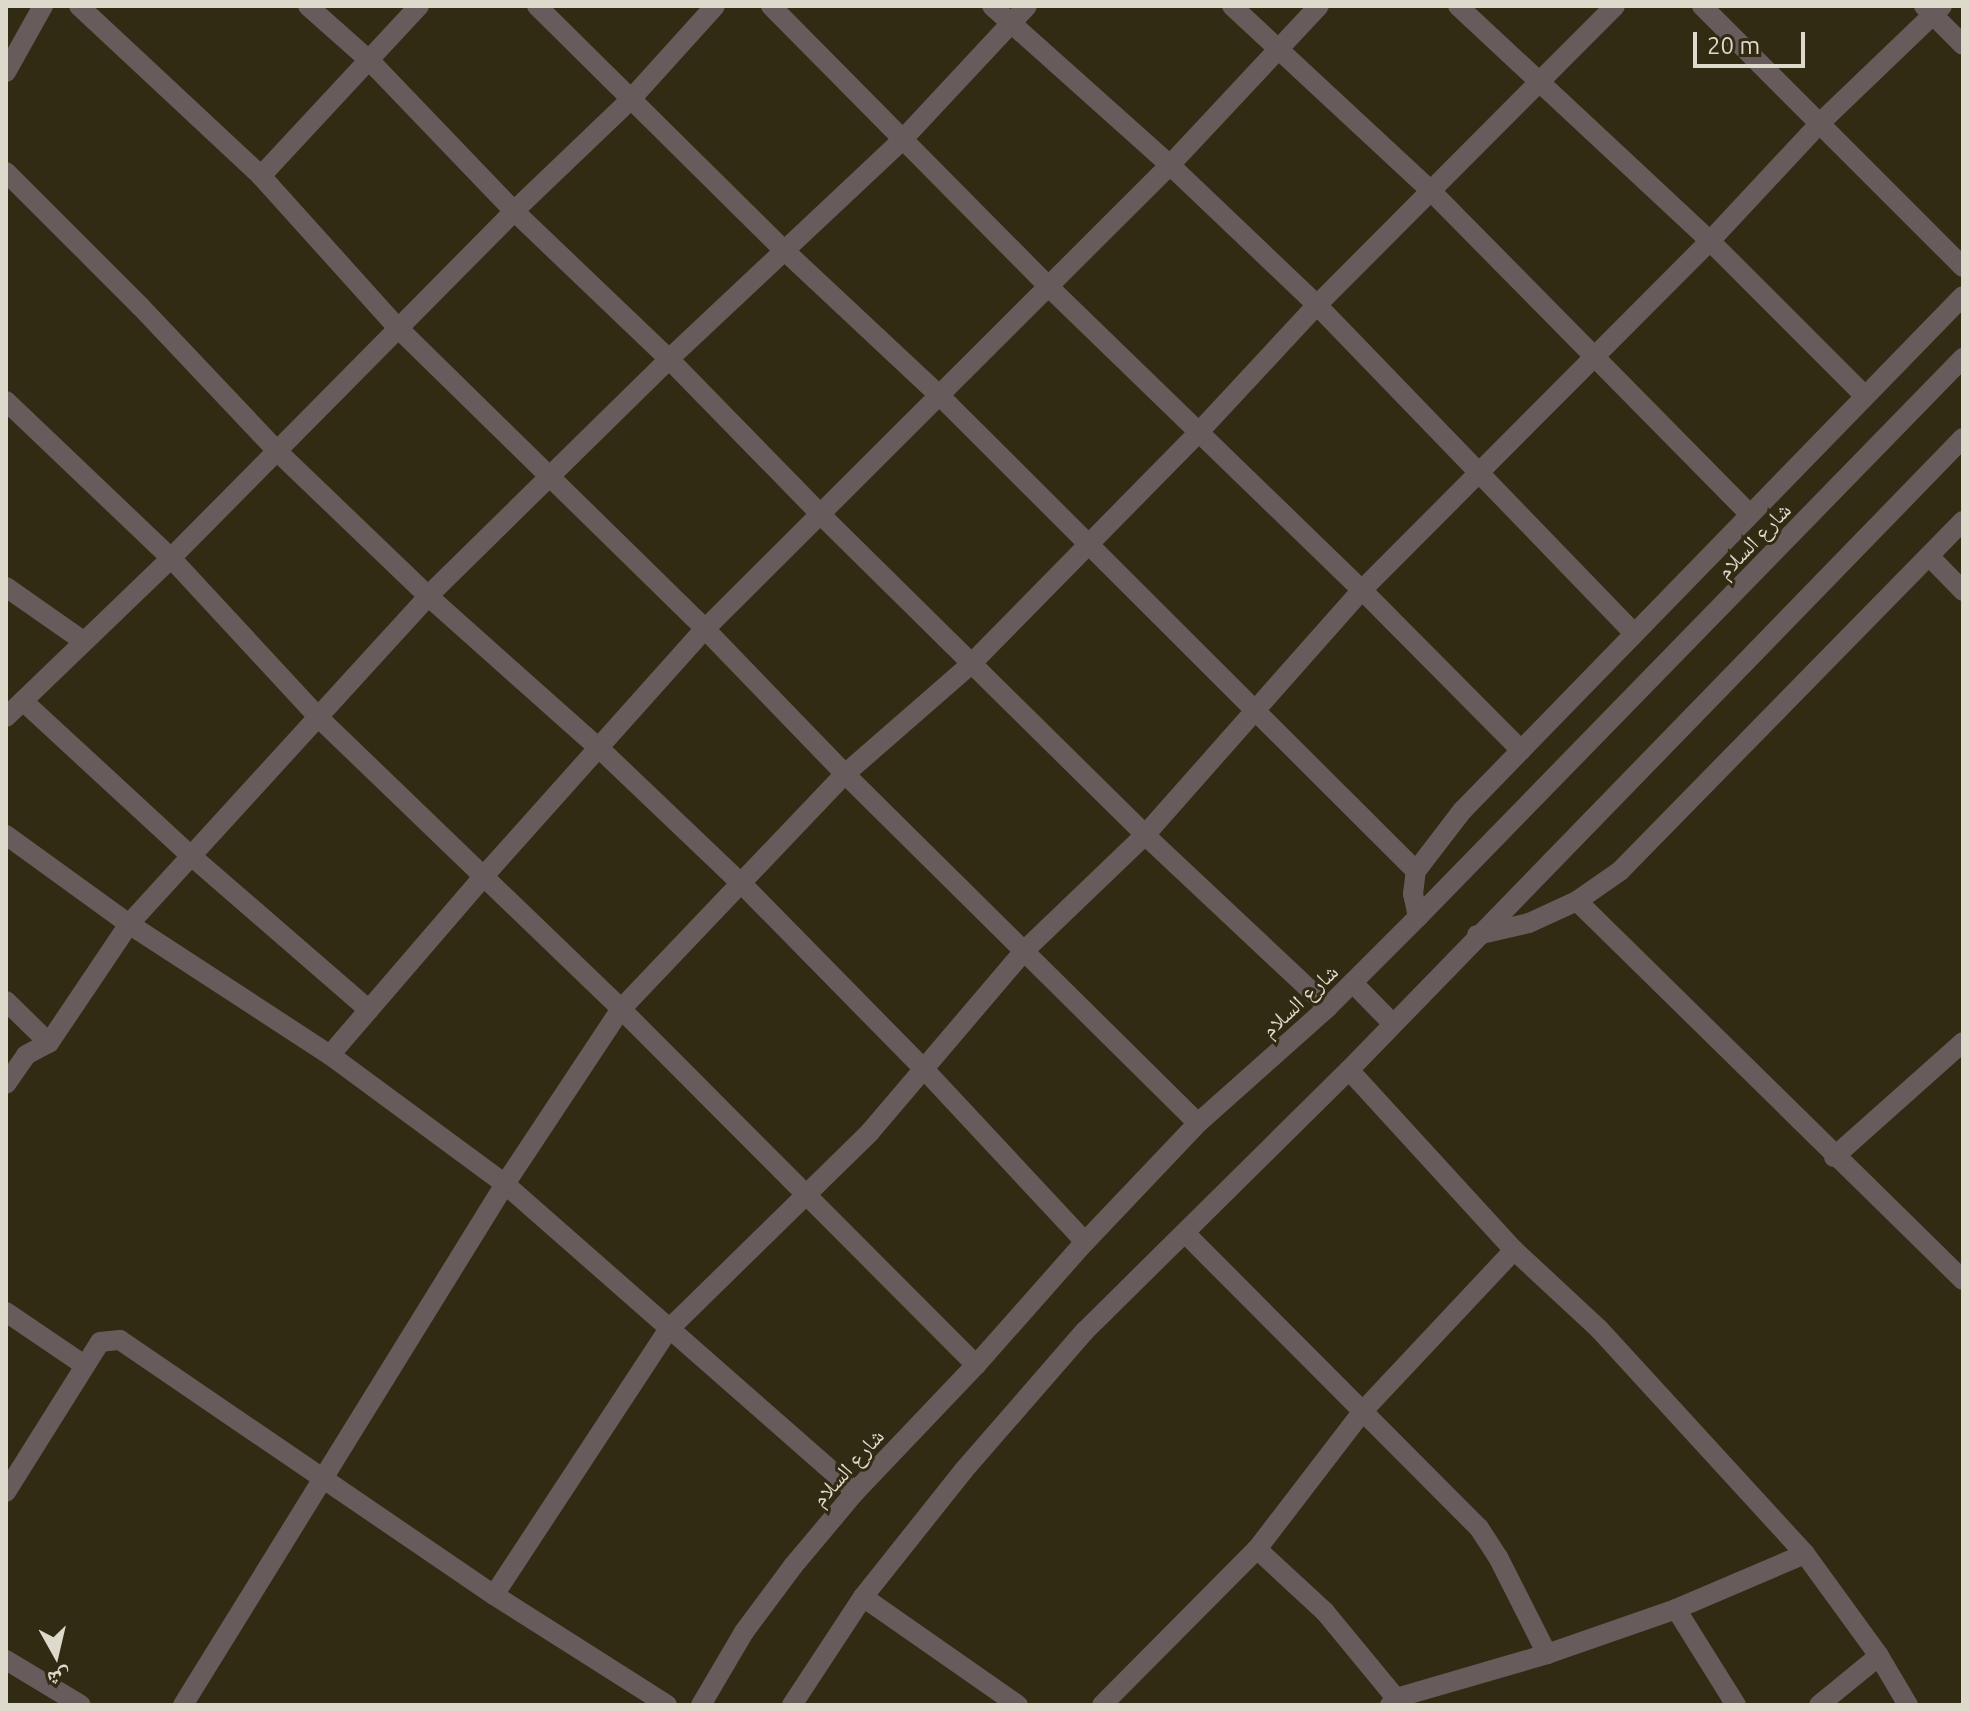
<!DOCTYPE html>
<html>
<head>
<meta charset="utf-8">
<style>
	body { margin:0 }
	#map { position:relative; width:1969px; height:1711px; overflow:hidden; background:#312b13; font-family:Ubuntu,"Noto Naskh Arabic",sans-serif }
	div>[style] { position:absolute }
	.minor>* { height:20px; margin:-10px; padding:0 10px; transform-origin:10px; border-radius:10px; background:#685b5b }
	span { translate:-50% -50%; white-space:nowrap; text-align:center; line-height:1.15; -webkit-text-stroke:6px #312b13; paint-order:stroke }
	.street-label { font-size:22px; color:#ddd9cb }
	.frame { position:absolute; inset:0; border:8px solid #ddd9cb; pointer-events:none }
	.north { position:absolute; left:16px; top:1615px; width:80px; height:80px; -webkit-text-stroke:6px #312b13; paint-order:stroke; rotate:172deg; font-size:22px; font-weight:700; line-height:32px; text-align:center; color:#ddd9cb }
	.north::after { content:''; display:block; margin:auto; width:28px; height:36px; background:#ddd9cb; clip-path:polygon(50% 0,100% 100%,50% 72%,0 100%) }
	.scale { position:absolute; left:1693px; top:32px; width:112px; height:36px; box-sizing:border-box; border:4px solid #ddd9cb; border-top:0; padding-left:10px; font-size:24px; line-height:28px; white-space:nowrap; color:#ddd9cb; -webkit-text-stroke:6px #312b13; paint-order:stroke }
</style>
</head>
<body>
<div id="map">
	<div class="minor">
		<i style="left:79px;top:6px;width:249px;rotate:43deg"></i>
		<i style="left:261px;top:176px;width:205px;rotate:48deg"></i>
		<i style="left:398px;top:328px;width:430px;rotate:44.4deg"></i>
		<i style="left:705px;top:629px;width:202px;rotate:46deg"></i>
		<i style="left:845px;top:774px;width:496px;rotate:44.7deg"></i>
		<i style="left:308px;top:6px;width:83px;rotate:41.6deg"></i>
		<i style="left:370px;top:61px;width:208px;rotate:46.2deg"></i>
		<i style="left:514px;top:211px;width:214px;rotate:43.7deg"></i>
		<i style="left:669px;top:359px;width:216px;rotate:45.7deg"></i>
		<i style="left:820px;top:514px;width:457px;rotate:44.6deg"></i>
		<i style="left:1145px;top:835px;width:251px;rotate:43.2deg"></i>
		<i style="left:537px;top:6px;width:350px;rotate:44.7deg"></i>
		<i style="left:786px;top:252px;width:211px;rotate:43.1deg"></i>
		<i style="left:940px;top:396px;width:672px;rotate:44.94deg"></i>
		<i style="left:771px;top:6px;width:395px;rotate:45.3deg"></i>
		<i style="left:1049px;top:287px;width:436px;rotate:44.1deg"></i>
		<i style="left:1362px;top:590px;width:226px;rotate:45.2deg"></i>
		<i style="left:992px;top:6px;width:239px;rotate:41.8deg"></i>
		<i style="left:1170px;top:165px;width:203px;rotate:43.6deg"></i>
		<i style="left:1317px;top:305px;width:455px;rotate:46deg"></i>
		<i style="left:1232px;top:6px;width:273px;rotate:42.9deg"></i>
		<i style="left:1432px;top:192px;width:452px;rotate:45.4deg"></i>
		<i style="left:1458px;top:6px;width:345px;rotate:43deg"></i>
		<i style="left:1710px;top:241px;width:219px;rotate:45deg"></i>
		<i style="left:1702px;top:6px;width:369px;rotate:45deg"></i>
		<i style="left:1924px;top:6px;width:55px;rotate:45deg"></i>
		<i style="left:6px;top:72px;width:76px;rotate:-60.7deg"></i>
		<i style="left:6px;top:172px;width:190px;rotate:45deg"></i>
		<i style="left:140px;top:306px;width:201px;rotate:46.6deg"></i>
		<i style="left:278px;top:452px;width:208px;rotate:43.8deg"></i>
		<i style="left:428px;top:596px;width:230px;rotate:41.7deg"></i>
		<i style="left:600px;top:749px;width:196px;rotate:43.6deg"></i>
		<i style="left:742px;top:884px;width:257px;rotate:45.5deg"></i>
		<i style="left:922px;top:1067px;width:239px;rotate:47deg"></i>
		<i style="left:261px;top:176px;width:232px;rotate:-47.1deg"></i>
		<i style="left:6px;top:401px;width:228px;rotate:43.6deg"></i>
		<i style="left:171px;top:558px;width:217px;rotate:47.2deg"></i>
		<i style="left:318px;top:717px;width:421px;rotate:43.9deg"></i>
		<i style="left:621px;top:1009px;width:503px;rotate:45.08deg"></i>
		<i style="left:1929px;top:556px;width:49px;rotate:45.8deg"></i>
		<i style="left:6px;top:587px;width:94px;rotate:35deg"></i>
		<i style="left:23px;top:701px;width:226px;rotate:42.7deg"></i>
		<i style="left:189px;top:854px;width:238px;rotate:40.9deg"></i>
		<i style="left:6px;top:717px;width:229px;rotate:-43.9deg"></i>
		<i style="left:171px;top:558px;width:488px;rotate:-45.3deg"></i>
		<i style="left:514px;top:211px;width:162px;rotate:-43.7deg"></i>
		<i style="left:631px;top:99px;width:125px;rotate:-47.9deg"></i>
		<i style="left:6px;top:835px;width:152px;rotate:35.9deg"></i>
		<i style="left:129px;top:924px;width:240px;rotate:33.1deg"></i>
		<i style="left:330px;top:1055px;width:217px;rotate:36.4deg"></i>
		<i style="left:505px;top:1184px;width:466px;rotate:41.3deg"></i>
		<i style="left:1577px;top:901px;width:541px;rotate:44.48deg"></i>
		<i style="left:1418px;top:917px;width:24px;rotate:-102deg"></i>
		<i style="left:1413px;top:894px;width:23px;rotate:-83deg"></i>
		<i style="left:1416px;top:871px;width:76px;rotate:-52.5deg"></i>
		<i style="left:1462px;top:811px;width:718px;rotate:-45.79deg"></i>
		<i style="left:1477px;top:935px;width:53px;rotate:-13deg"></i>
		<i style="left:1529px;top:923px;width:53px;rotate:-24.6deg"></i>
		<i style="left:1577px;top:901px;width:52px;rotate:-34.9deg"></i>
		<i style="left:1620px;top:871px;width:490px;rotate:-45.6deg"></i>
		<i style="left:1353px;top:983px;width:57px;rotate:45.7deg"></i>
		<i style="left:6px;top:1001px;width:60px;rotate:44.3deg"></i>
		<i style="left:330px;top:1055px;width:233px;rotate:-49.3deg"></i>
		<i style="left:482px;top:878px;width:334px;rotate:-48.2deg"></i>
		<i style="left:705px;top:629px;width:657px;rotate:-44.94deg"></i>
		<i style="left:1170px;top:165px;width:218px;rotate:-46.9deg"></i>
		<i style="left:1349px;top:1070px;width:244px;rotate:47.5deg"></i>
		<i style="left:1514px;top:1250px;width:116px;rotate:42.9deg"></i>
		<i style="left:1599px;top:1329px;width:305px;rotate:47.5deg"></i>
		<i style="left:1805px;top:1554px;width:126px;rotate:54deg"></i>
		<i style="left:1879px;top:1656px;width:57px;rotate:59.4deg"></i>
		<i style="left:6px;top:1084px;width:35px;rotate:-55deg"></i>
		<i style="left:26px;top:1055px;width:26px;rotate:-28deg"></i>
		<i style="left:49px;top:1043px;width:143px;rotate:-56.1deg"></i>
		<i style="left:129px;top:924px;width:444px;rotate:-47.6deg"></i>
		<i style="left:428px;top:596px;width:338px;rotate:-44.5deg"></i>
		<i style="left:669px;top:359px;width:323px;rotate:-43.2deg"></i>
		<i style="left:904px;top:138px;width:180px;rotate:-47deg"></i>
		<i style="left:1834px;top:1157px;width:173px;rotate:-41.7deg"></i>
		<i style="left:1186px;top:1234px;width:415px;rotate:45.1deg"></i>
		<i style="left:1479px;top:1528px;width:35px;rotate:57deg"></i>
		<i style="left:1498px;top:1557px;width:109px;rotate:63.2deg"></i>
		<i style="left:6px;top:1312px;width:94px;rotate:34.2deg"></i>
		<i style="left:6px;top:1492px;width:177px;rotate:-57.9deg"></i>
		<i style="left:100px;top:1342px;width:20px;rotate:-6deg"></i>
		<i style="left:120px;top:1340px;width:453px;rotate:34.3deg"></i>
		<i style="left:494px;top:1595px;width:205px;rotate:32.4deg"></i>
		<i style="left:1257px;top:1549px;width:93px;rotate:42.8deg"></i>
		<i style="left:1325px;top:1612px;width:112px;rotate:50.5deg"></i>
		<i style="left:494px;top:1595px;width:317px;rotate:-56.7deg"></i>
		<i style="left:668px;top:1330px;width:283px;rotate:-44.4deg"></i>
		<i style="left:870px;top:1132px;width:238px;rotate:-49.6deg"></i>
		<i style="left:1024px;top:951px;width:168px;rotate:-43.8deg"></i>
		<i style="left:1145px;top:835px;width:327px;rotate:-48.5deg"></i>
		<i style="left:1362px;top:590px;width:493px;rotate:-45.1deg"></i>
		<i style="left:1710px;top:241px;width:161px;rotate:-47deg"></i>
		<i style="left:1820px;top:123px;width:169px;rotate:-43.8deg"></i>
		<i style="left:863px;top:1597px;width:189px;rotate:34.9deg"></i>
		<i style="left:1676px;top:1609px;width:113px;rotate:58deg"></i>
		<i style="left:6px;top:1660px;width:87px;rotate:31deg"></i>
		<i style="left:183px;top:1705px;width:612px;rotate:-58.28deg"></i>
		<i style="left:505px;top:1184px;width:210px;rotate:-56.5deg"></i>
		<i style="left:621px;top:1009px;width:325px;rotate:-46.4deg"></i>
		<i style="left:845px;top:774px;width:167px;rotate:-41.1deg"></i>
		<i style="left:971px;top:664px;width:324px;rotate:-45.5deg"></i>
		<i style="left:1198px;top:433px;width:175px;rotate:-47.1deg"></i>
		<i style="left:1317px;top:305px;width:422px;rotate:-45.1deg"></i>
		<i style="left:701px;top:1705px;width:85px;rotate:-59.5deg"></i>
		<i style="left:744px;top:1632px;width:82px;rotate:-53.4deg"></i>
		<i style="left:793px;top:1566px;width:97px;rotate:-50deg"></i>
		<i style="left:855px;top:1492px;width:175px;rotate:-46.4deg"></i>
		<i style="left:976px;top:1365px;width:164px;rotate:-48.5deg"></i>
		<i style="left:1085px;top:1242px;width:164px;rotate:-46.5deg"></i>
		<i style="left:1198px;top:1123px;width:174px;rotate:-41.7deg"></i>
		<i style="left:1328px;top:1007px;width:127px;rotate:-45deg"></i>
		<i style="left:1418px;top:917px;width:781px;rotate:-45.73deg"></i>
		<i style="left:792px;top:1705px;width:129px;rotate:-56.7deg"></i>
		<i style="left:863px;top:1597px;width:162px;rotate:-51.5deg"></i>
		<i style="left:964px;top:1470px;width:184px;rotate:-49deg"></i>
		<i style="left:1085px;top:1331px;width:371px;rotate:-44.7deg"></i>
		<i style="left:1349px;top:1070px;width:881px;rotate:-45.83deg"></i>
		<i style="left:1102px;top:1705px;width:220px;rotate:-45.2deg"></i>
		<i style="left:1257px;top:1549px;width:173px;rotate:-52.5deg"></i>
		<i style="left:1362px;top:1412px;width:222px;rotate:-46.8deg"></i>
		<i style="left:1390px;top:1705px;width:9px;rotate:-49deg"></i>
		<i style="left:1396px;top:1698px;width:157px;rotate:-16.2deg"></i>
		<i style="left:1547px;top:1654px;width:137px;rotate:-19.2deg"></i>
		<i style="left:1676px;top:1609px;width:140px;rotate:-23.1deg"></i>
		<i style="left:1819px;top:1705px;width:77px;rotate:-39.2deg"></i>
	</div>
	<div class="street-label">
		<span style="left:1753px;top:540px;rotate:-46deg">شارع السلام</span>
		<span style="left:1299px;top:1000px;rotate:-43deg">شارع السلام</span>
		<span style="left:847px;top:1467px;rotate:-48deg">شارع السلام</span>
	</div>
	<div class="frame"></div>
	<div class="north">ش</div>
	<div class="scale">20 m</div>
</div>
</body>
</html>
